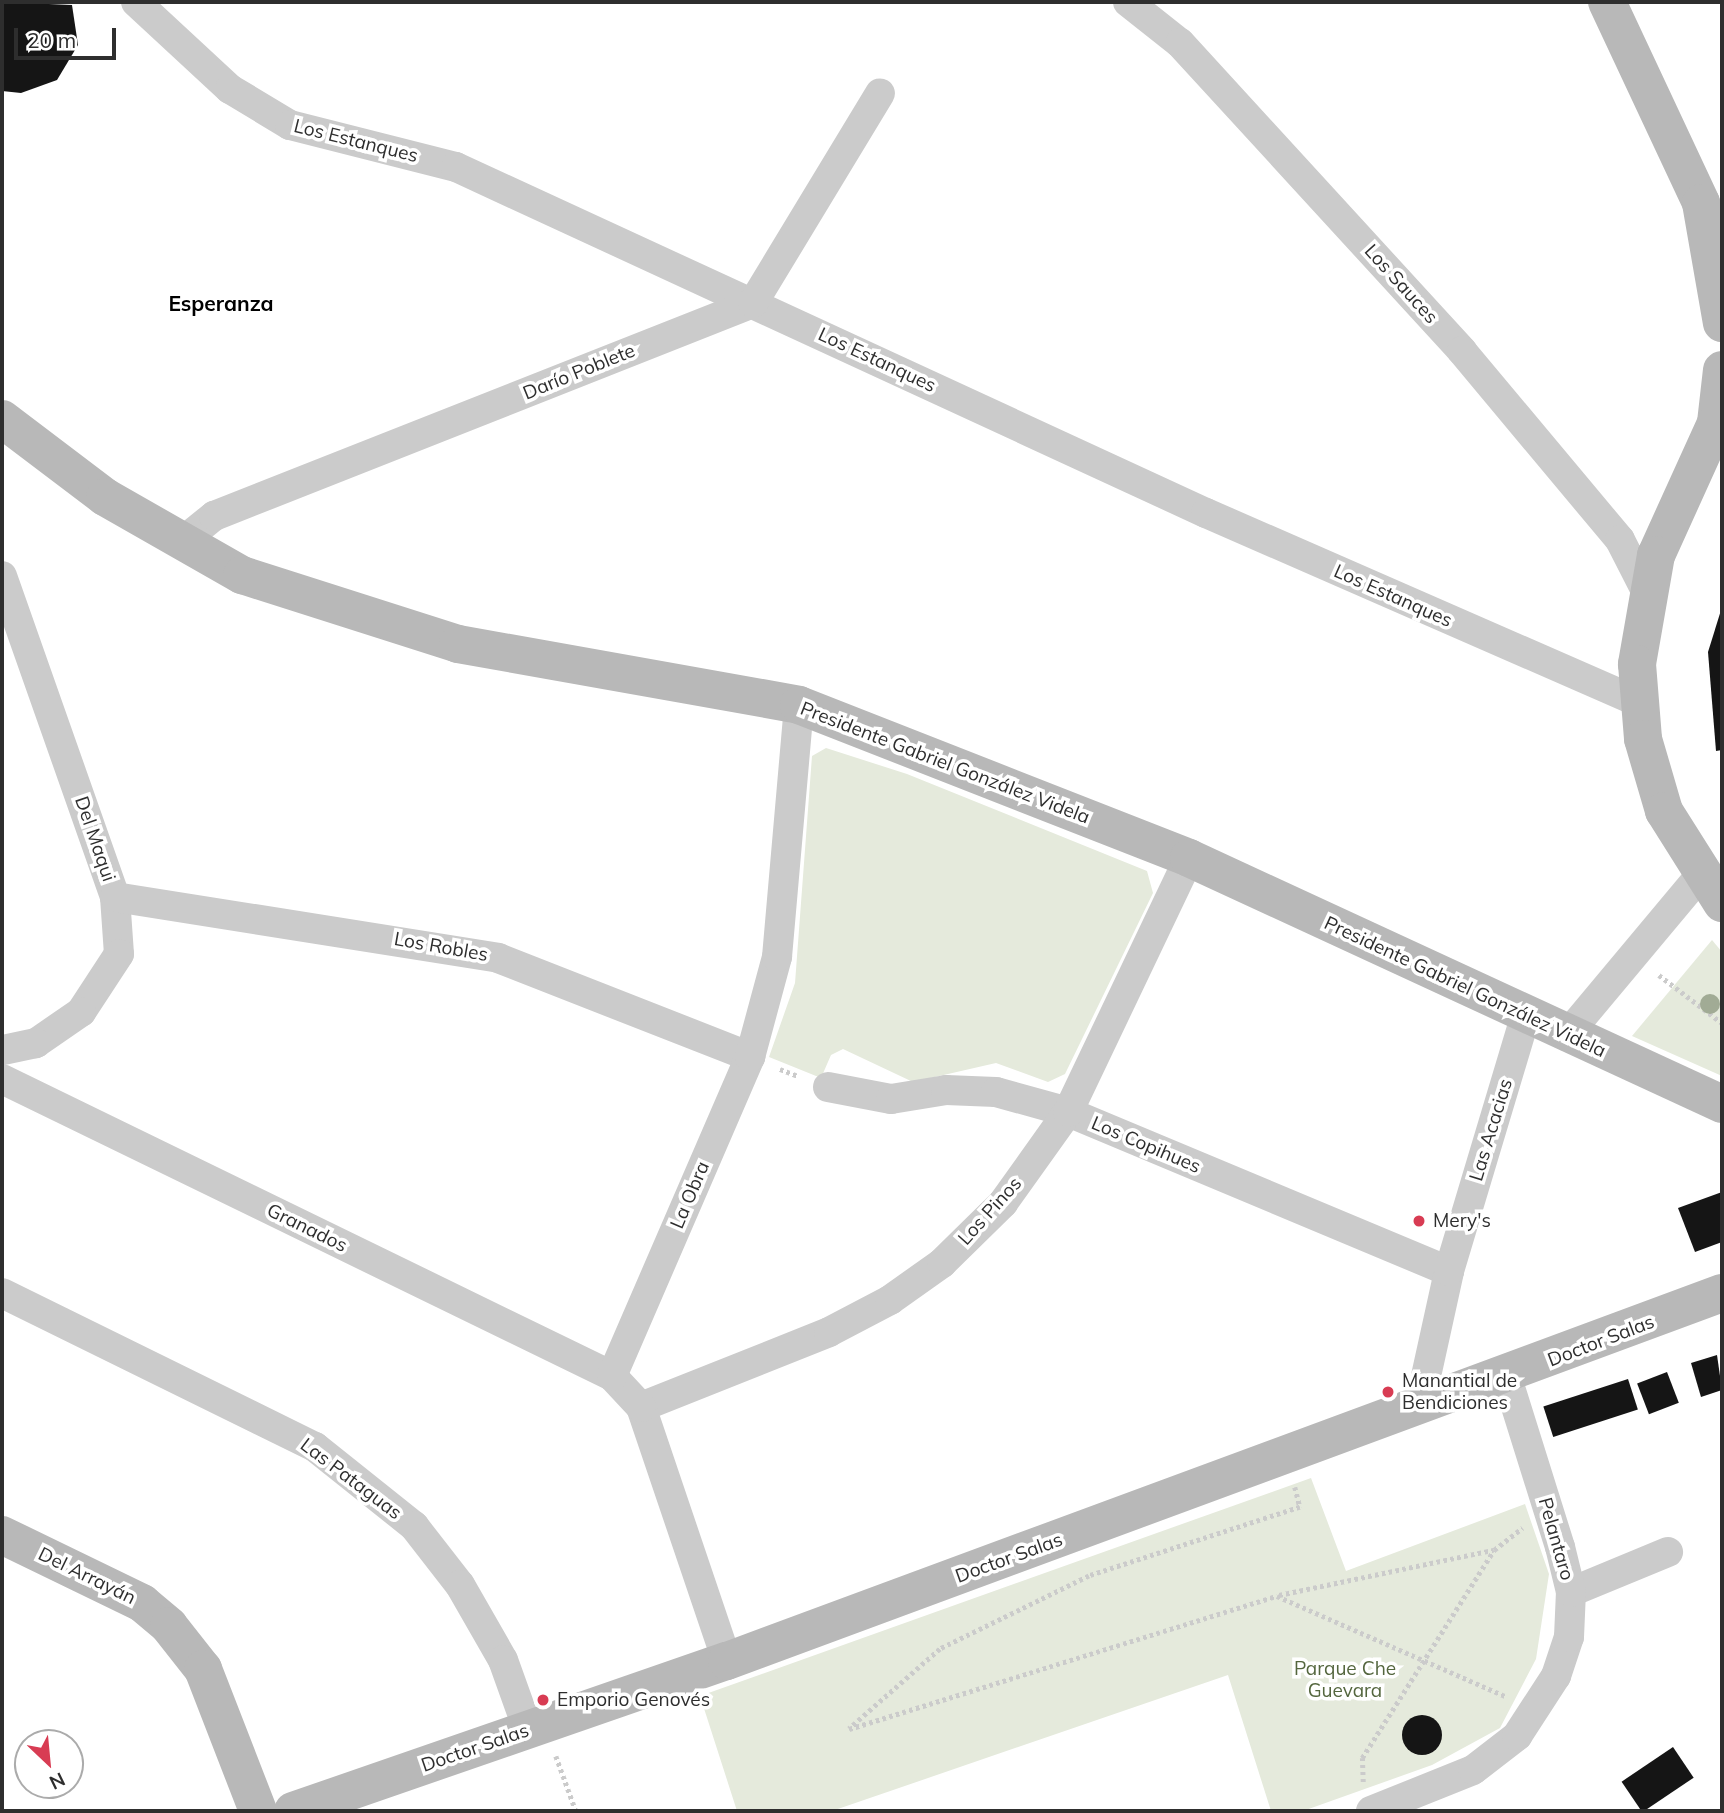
<!DOCTYPE html>
<html>
<head>
<meta charset="utf-8">
<style>
	body { margin:0 }
	#map { position:relative; width:1724px; height:1813px; overflow:hidden; background:#fff; font-family:Mulish,sans-serif }
	div>[style] { position:absolute }
	.green>* { inset:0; background:#e5eadc }
	.building>* { inset:0; background:#151515; transform-origin:0 0 }
	.round { border-radius:50% }
	.path>* { height:4.5px; margin-top:-2.25px; transform-origin:0; background:repeating-linear-gradient(90deg,#cbcbcb 0 3.5px,transparent 0 7px) }
	.minor>* { height:30px; margin:-15px; padding:0 15px; transform-origin:15px; border-radius:15px; background:#cbcbcb }
	.secondary>* { height:38px; margin:-19px; padding:0 19px; transform-origin:19px; border-radius:19px; background:#b8b8b8 }
	.trees>* { width:20px; height:20px; margin:-10px; border-radius:50%; background:#a1ab95 }
	.dots>* { width:19px; height:19px; translate:-50% -50%; box-sizing:border-box; border:4px solid #fff; border-radius:50% }
	span { translate:-50% -50%; white-space:nowrap; text-align:center; line-height:1.15; -webkit-text-stroke:7px #fff; paint-order:stroke }
	.street-label { font-size:19px; color:#2e2e2e }
	.poi-label { font-size:19px; color:#2e2e2e }
	.left { translate:0 -50%; text-align:left }
	.park-label { font-size:19px; color:#54663e }
	.neighbourhood-label { font-size:21px; color:#000; font-weight:700 }
	.frame { position:absolute; inset:0; border:4px solid #2e2e2e; pointer-events:none }
	.north { position:absolute; left:14px; top:1729px; width:70px; height:70px; box-sizing:border-box; background:#fff; border:2px solid #ababab; border-radius:50%; rotate:154deg; font-size:19px; font-weight:700; line-height:28px; text-align:center; color:#2e2e2e }
	.north::after { content:''; display:block; margin:auto; width:24px; height:32px; background:#d83c53; clip-path:polygon(50% 0,100% 100%,50% 72%,0 100%) }
	.scale { position:absolute; left:14px; top:28px; width:102px; height:32px; box-sizing:border-box; border:4px solid #2e2e2e; border-top:0; padding-left:9px; font-size:21px; line-height:24px; white-space:nowrap; color:#2e2e2e; -webkit-text-stroke:5px #fff; paint-order:stroke }
</style>
</head>
<body>
<div id="map">
	<div class="green">
		<i style="clip-path:polygon(826px 748px,907px 774px,1147px 871px,1153px 893px,1065px 1074px,1048px 1082px,996px 1063px,913px 1082px,843px 1049px,831px 1055px,821px 1078px,769px 1057px,795px 983px,812px 756px)"></i>
		<i style="clip-path:polygon(1712px 940px,1722px 952px,1722px 1076px,1632px 1036px)"></i>
		<i style="clip-path:polygon(1311px 1478px,1346px 1571px,1525px 1504px,1549px 1574px,1536px 1659px,1500px 1728px,1432px 1765px,1303px 1811px,1271px 1811px,1228px 1675px,832px 1811px,737px 1811px,700px 1696px)"></i>
	</div>
	<div class="building">
		<i style="clip-path:polygon(2px 2px,72px 5px,78px 45px,57px 80px,21px 93px,2px 91px)"></i>
		<i style="clip-path:polygon(1722px 607px,1722px 750px,1716px 751px,1708px 652px)"></i>
		<i style="clip-path:polygon(1722px 1192px,1722px 1242px,1695px 1252px,1678px 1208px)"></i>
		<i style="clip-path:polygon(1717px 1355px,1722px 1390px,1701px 1397px,1691px 1363px)"></i>
		<i style="left:1667px;top:1372px;width:33px;height:32px;rotate:69deg"></i>
		<i style="left:1628px;top:1379px;width:32px;height:89px;rotate:72deg"></i>
		<i class="round" style="left:1402px;top:1715px;width:40px;height:40px"></i>
		<i style="left:1673px;top:1747px;width:37px;height:62px;rotate:56deg"></i>
	</div>
	<div class="path">
		<i style="left:1659px;top:975px;width:79px;rotate:37.3deg"></i>
		<i style="left:780px;top:1069px;width:19px;rotate:21deg"></i>
		<i style="left:1295px;top:1487px;width:21px;rotate:76deg"></i>
		<i style="left:1300px;top:1507px;width:222px;rotate:161.9deg"></i>
		<i style="left:1089px;top:1576px;width:166px;rotate:153.9deg"></i>
		<i style="left:940px;top:1649px;width:121px;rotate:138.7deg"></i>
		<i style="left:849px;top:1729px;width:448px;rotate:-17.3deg"></i>
		<i style="left:1277px;top:1596px;width:249px;rotate:23.7deg"></i>
		<i style="left:1279px;top:1595px;width:219px;rotate:-11.9deg"></i>
		<i style="left:556px;top:1756px;width:59px;rotate:70deg"></i>
		<i style="left:1363px;top:1782px;width:24px;rotate:-92deg"></i>
		<i style="left:1362px;top:1758px;width:246px;rotate:-57.6deg"></i>
		<i style="left:1494px;top:1550px;width:36px;rotate:-38deg"></i>
	</div>
	<div class="minor">
		<i style="left:136px;top:2px;width:128px;rotate:42.8deg"></i>
		<i style="left:230px;top:89px;width:70px;rotate:31deg"></i>
		<i style="left:290px;top:125px;width:171px;rotate:14.2deg"></i>
		<i style="left:456px;top:167px;width:826px;rotate:24.77deg"></i>
		<i style="left:1206px;top:513px;width:472px;rotate:23.6deg"></i>
		<i style="left:1128px;top:2px;width:66px;rotate:38.3deg"></i>
		<i style="left:1180px;top:43px;width:418px;rotate:47.5deg"></i>
		<i style="left:1462px;top:351px;width:246px;rotate:50.1deg"></i>
		<i style="left:1620px;top:540px;width:57px;rotate:63deg"></i>
		<i style="left:183px;top:541px;width:40px;rotate:-39deg"></i>
		<i style="left:214px;top:516px;width:580px;rotate:-21.56deg"></i>
		<i style="left:753px;top:303px;width:245px;rotate:-58.8deg"></i>
		<i style="left:2px;top:576px;width:340px;rotate:70.6deg"></i>
		<i style="left:115px;top:897px;width:57px;rotate:86deg"></i>
		<i style="left:119px;top:954px;width:69px;rotate:123.2deg"></i>
		<i style="left:81px;top:1012px;width:55px;rotate:145.4deg"></i>
		<i style="left:36px;top:1043px;width:35px;rotate:168deg"></i>
		<i style="left:115px;top:897px;width:388px;rotate:9deg"></i>
		<i style="left:498px;top:958px;width:271px;rotate:21.4deg"></i>
		<i style="left:1566px;top:1036px;width:209px;rotate:-50.1deg"></i>
		<i style="left:2px;top:1079px;width:678px;rotate:25.96deg"></i>
		<i style="left:828px;top:1087px;width:64px;rotate:10.8deg"></i>
		<i style="left:891px;top:1099px;width:56px;rotate:-9.3deg"></i>
		<i style="left:946px;top:1090px;width:50px;rotate:2.3deg"></i>
		<i style="left:996px;top:1092px;width:75px;rotate:15.5deg"></i>
		<i style="left:1068px;top:1112px;width:413px;rotate:22.7deg"></i>
		<i style="left:2px;top:1293px;width:349px;rotate:26.2deg"></i>
		<i style="left:315px;top:1447px;width:127px;rotate:38.6deg"></i>
		<i style="left:414px;top:1526px;width:75px;rotate:52.1deg"></i>
		<i style="left:460px;top:1585px;width:86px;rotate:60.2deg"></i>
		<i style="left:503px;top:1660px;width:74px;rotate:70.3deg"></i>
		<i style="left:641px;top:1407px;width:202px;rotate:-21.7deg"></i>
		<i style="left:829px;top:1332px;width:69px;rotate:-27.7deg"></i>
		<i style="left:890px;top:1300px;width:64px;rotate:-35.4deg"></i>
		<i style="left:942px;top:1263px;width:86px;rotate:-44.5deg"></i>
		<i style="left:1003px;top:1203px;width:112px;rotate:-54.5deg"></i>
		<i style="left:1068px;top:1112px;width:281px;rotate:-64.5deg"></i>
		<i style="left:1419px;top:1408px;width:140px;rotate:-77.6deg"></i>
		<i style="left:1449px;top:1271px;width:265px;rotate:-73.3deg"></i>
		<i style="left:1571px;top:1592px;width:105px;rotate:-22.4deg"></i>
		<i style="left:727px;top:1661px;width:268px;rotate:-108.7deg"></i>
		<i style="left:641px;top:1407px;width:42px;rotate:-133.1deg"></i>
		<i style="left:612px;top:1376px;width:348px;rotate:-66.6deg"></i>
		<i style="left:750px;top:1057px;width:104px;rotate:-74.9deg"></i>
		<i style="left:777px;top:957px;width:253px;rotate:-85deg"></i>
		<i style="left:1371px;top:1811px;width:110px;rotate:-21.9deg"></i>
		<i style="left:1473px;top:1770px;width:56px;rotate:-37.7deg"></i>
		<i style="left:1517px;top:1736px;width:72px;rotate:-57deg"></i>
		<i style="left:1556px;top:1676px;width:41px;rotate:-71.6deg"></i>
		<i style="left:1569px;top:1637px;width:45px;rotate:-87.5deg"></i>
		<i style="left:1571px;top:1592px;width:46px;rotate:-103.7deg"></i>
		<i style="left:1560px;top:1547px;width:177px;rotate:-107.4deg"></i>
	</div>
	<div class="secondary">
		<i style="left:1607px;top:2px;width:222px;rotate:64.9deg"></i>
		<i style="left:1701px;top:203px;width:122px;rotate:80.1deg"></i>
		<i style="left:1722px;top:370px;width:53px;rotate:96.5deg"></i>
		<i style="left:1716px;top:423px;width:145px;rotate:114.4deg"></i>
		<i style="left:1656px;top:555px;width:111px;rotate:99.9deg"></i>
		<i style="left:1637px;top:664px;width:75px;rotate:85.4deg"></i>
		<i style="left:1643px;top:739px;width:75px;rotate:73.7deg"></i>
		<i style="left:1664px;top:811px;width:109px;rotate:57.8deg"></i>
		<i style="left:2px;top:419px;width:129px;rotate:37.1deg"></i>
		<i style="left:105px;top:497px;width:158px;rotate:29.7deg"></i>
		<i style="left:242px;top:575px;width:227px;rotate:17.7deg"></i>
		<i style="left:458px;top:644px;width:346px;rotate:10.1deg"></i>
		<i style="left:799px;top:705px;width:419px;rotate:21.4deg"></i>
		<i style="left:1189px;top:858px;width:587px;rotate:24.78deg"></i>
		<i style="left:2px;top:1535px;width:156px;rotate:25.9deg"></i>
		<i style="left:142px;top:1603px;width:35px;rotate:40deg"></i>
		<i style="left:169px;top:1626px;width:55px;rotate:51.7deg"></i>
		<i style="left:203px;top:1669px;width:152px;rotate:68.8deg"></i>
		<i style="left:293px;top:1811px;width:459px;rotate:-19.1deg"></i>
		<i style="left:727px;top:1661px;width:1061px;rotate:-20.3deg"></i>
	</div>
	<div class="trees">
		<i style="left:1710px;top:1004px"></i>
	</div>
	<div class="dots">
		<i style="left:1419px;top:1221px;background:#d83c53"></i>
		<i style="left:1388px;top:1392px;background:#d83c53"></i>
		<i style="left:543px;top:1700px;background:#d83c53"></i>
	</div>
	<div class="street-label">
		<span style="left:356px;top:141px;rotate:14deg">Los Estanques</span>
		<span style="left:1401px;top:284px;rotate:48deg">Los Sauces</span>
		<span style="left:877px;top:360px;rotate:25deg">Los Estanques</span>
		<span style="left:579px;top:372px;rotate:-22deg">Darío Poblete</span>
		<span style="left:1393px;top:596px;rotate:24deg">Los Estanques</span>
		<span style="left:945px;top:763px;rotate:21deg">Presidente Gabriel González Videla</span>
		<span style="left:95px;top:839px;rotate:71deg">Del Maqui</span>
		<span style="left:441px;top:947px;rotate:10deg">Los Robles</span>
		<span style="left:1465px;top:987px;rotate:25deg">Presidente Gabriel González Videla</span>
		<span style="left:1491px;top:1130px;rotate:-73deg">Las Acacias</span>
		<span style="left:1146px;top:1145px;rotate:23deg">Los Copihues</span>
		<span style="left:690px;top:1195px;rotate:-67deg">La Obra</span>
		<span style="left:990px;top:1211px;rotate:-48deg">Los Pinos</span>
		<span style="left:307px;top:1228px;rotate:26deg">Granados</span>
		<span style="left:1601px;top:1341px;rotate:-21deg">Doctor Salas</span>
		<span style="left:351px;top:1479px;rotate:37deg">Las Pataguas</span>
		<span style="left:1556px;top:1539px;rotate:74deg">Pelantaro</span>
		<span style="left:1009px;top:1558px;rotate:-20deg">Doctor Salas</span>
		<span style="left:87px;top:1576px;rotate:26deg">Del Arrayán</span>
		<span style="left:475px;top:1748px;rotate:-19deg">Doctor Salas</span>
	</div>
	<div class="poi-label">
		<span class="left" style="left:1433px;top:1221px">Mery's</span>
		<span class="left" style="left:1402px;top:1392px">Manantial de<br>Bendiciones</span>
		<span class="left" style="left:557px;top:1700px">Emporio Genovés</span>
	</div>
	<div class="park-label">
		<span style="left:1345px;top:1680px">Parque Che<br>Guevara</span>
	</div>
	<div class="neighbourhood-label">
		<span style="left:221px;top:303px">Esperanza</span>
	</div>
	<div class="frame"></div>
	<div class="north">N</div>
	<div class="scale">20 m</div>
</div>
</body>
</html>
